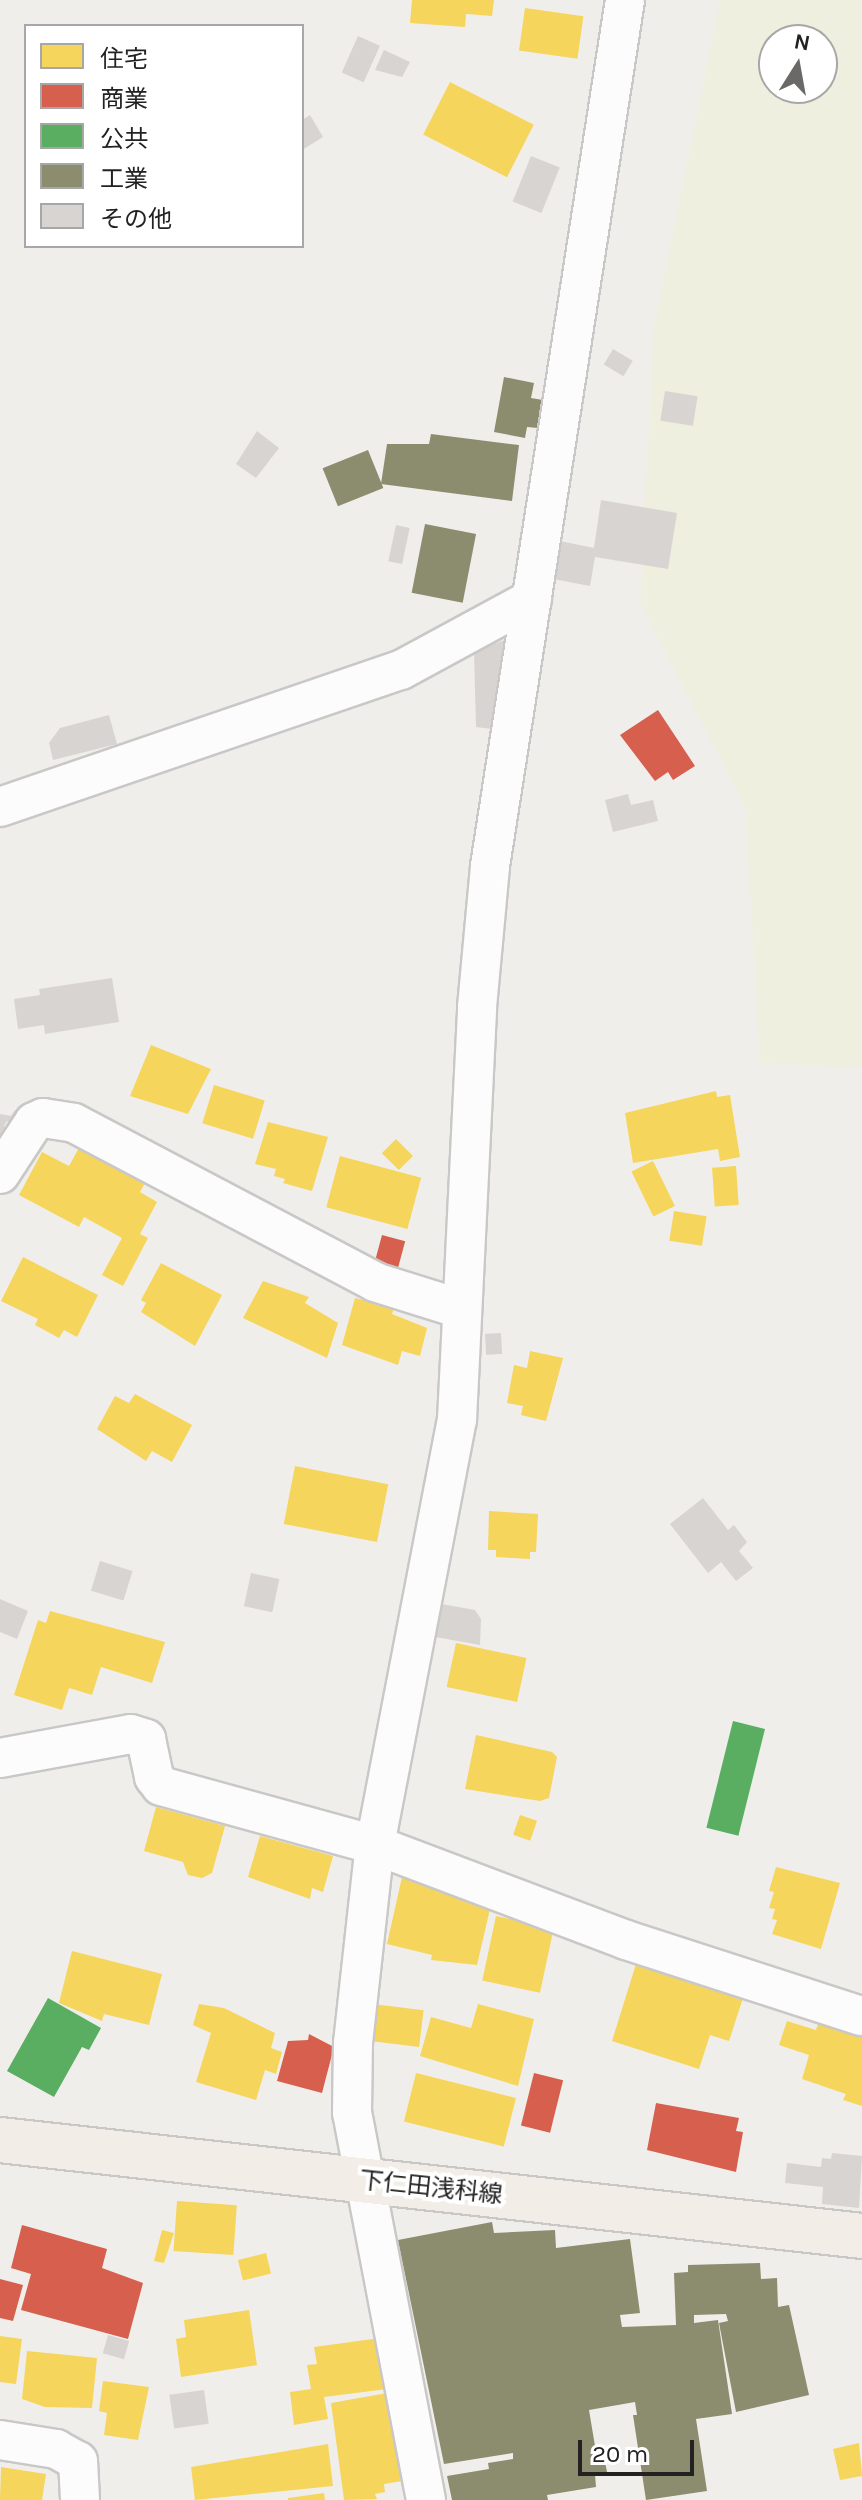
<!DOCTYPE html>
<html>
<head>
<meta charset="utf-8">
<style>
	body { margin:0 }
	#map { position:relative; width:862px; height:2500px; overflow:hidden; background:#f0eeeb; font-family:Karla,"Noto Sans JP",sans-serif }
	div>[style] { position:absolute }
	.farmland>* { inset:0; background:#efefdf }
	.homes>* { inset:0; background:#f6d55c; transform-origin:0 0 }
	.shops>* { inset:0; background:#d6604d; transform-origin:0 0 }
	.public>* { inset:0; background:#5aae61; transform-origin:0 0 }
	.industry>* { inset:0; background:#8c8c6e; transform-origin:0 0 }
	.building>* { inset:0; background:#d7d4d2; transform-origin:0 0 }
	.roads { filter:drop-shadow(2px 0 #c9c8c7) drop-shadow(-2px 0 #c9c8c7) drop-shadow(0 2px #c9c8c7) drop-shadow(0 -2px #c9c8c7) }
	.minor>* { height:38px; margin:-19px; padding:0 19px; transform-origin:19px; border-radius:19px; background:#fdfcfc }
	.major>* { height:44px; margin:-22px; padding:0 22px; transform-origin:22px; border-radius:22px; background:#f3ede7 }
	span { translate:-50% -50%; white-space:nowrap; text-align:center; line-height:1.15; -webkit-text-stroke:8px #fff; paint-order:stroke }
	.street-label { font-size:24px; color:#222 }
	.legend { position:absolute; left:24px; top:24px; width:280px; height:224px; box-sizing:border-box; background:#fff; border:2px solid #a7a7a7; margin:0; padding:10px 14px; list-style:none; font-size:24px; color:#222 }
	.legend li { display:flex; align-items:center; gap:16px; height:40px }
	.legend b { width:40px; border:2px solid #a7a7a7 }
	.north { position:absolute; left:758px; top:24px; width:80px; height:80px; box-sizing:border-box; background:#fff; border:2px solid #a7a7a7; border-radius:50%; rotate:11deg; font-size:22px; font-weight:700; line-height:32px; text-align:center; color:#222 }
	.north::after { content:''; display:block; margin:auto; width:28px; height:36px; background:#6a6968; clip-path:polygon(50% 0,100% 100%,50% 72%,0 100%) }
	.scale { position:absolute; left:578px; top:2440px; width:116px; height:36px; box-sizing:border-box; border:4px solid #222; border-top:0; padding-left:10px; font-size:24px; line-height:28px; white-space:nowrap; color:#222; -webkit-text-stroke:6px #fff; paint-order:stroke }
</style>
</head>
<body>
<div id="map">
	<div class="farmland">
		<i style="clip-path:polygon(evenodd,720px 0,862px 0,862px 1068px,760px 1063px,745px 808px,640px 602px,654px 327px,720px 0,774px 40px,822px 40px,822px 88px,774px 88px,774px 40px)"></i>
	</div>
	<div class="homes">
		<i style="clip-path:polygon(412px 0,494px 0,492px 16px,466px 14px,465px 27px,410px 23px)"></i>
		<i style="left:525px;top:8px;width:59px;height:43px;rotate:8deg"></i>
		<i style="left:450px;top:82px;width:94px;height:59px;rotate:27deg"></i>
		<i style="clip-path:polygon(151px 1045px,211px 1069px,188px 1114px,130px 1096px)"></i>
		<i style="left:214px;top:1085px;width:53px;height:40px;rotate:17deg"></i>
		<i style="clip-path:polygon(716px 1091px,717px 1097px,730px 1095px,740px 1157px,720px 1161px,718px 1149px,633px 1163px,625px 1113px)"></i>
		<i style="clip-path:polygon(268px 1122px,328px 1137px,312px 1191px,283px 1183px,285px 1179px,274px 1176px,276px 1169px,255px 1164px)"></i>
		<i style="left:396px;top:1139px;width:24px;height:20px;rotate:45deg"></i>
		<i style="clip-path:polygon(81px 1144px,147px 1179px,140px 1192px,157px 1202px,140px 1234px,148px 1238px,123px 1286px,102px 1275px,122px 1238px,84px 1217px,79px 1227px,19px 1195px,42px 1152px,69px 1166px)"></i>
		<i style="left:340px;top:1156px;width:84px;height:53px;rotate:15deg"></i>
		<i style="left:653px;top:1161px;width:50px;height:24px;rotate:64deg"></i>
		<i style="left:736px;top:1166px;width:39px;height:24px;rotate:86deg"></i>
		<i style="left:674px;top:1211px;width:33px;height:30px;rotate:9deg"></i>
		<i style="clip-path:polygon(23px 1257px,98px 1295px,77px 1337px,64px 1330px,59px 1338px,35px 1325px,38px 1319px,1px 1301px)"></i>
		<i style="clip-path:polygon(161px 1263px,222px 1295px,195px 1346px,141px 1312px,146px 1303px,141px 1300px)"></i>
		<i style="clip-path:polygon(263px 1281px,309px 1297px,305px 1303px,338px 1323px,327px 1358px,243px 1318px)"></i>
		<i style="clip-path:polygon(355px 1298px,394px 1308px,392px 1314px,427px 1328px,420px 1356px,402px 1351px,398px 1365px,342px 1345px)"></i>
		<i style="clip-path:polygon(530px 1351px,563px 1358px,546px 1421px,521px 1415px,523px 1406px,507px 1403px,514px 1365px,527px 1368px)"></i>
		<i style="clip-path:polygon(135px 1394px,192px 1425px,172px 1462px,152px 1451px,146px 1461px,97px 1429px,115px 1396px,129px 1403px)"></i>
		<i style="left:295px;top:1466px;width:95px;height:59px;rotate:11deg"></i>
		<i style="clip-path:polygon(489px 1511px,538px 1514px,536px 1552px,530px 1552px,530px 1559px,496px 1557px,496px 1550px,488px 1550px)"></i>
		<i style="clip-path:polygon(50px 1611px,165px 1642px,152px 1683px,101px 1667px,92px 1695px,69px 1688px,62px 1710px,14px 1695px,38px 1620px,46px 1623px)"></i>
		<i style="left:456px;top:1643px;width:72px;height:45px;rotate:12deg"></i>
		<i style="clip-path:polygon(476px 1735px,552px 1752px,557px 1757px,549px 1798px,540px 1801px,465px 1789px)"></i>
		<i style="clip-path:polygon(156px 1807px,225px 1826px,212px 1873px,202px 1878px,188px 1875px,183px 1862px,144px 1851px)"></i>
		<i style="left:520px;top:1815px;width:18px;height:21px;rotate:19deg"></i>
		<i style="clip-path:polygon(260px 1836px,333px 1856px,323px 1892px,312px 1888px,310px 1899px,248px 1877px)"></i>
		<i style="clip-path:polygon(776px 1867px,840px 1883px,821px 1949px,772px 1934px,777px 1920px,772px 1919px,775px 1909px,769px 1908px,774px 1892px,769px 1891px)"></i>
		<i style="clip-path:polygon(402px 1877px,490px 1909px,477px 1965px,431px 1960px,432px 1955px,387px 1944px)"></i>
		<i style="left:496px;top:1916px;width:59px;height:66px;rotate:12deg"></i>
		<i style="clip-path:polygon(72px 1951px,162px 1974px,149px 2025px,104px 2014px,102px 2021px,59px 2003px)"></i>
		<i style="clip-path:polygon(636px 1964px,743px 1998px,729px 2041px,710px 2035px,699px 2069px,612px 2041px)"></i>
		<i style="clip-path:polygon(199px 2004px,224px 2008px,275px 2033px,271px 2048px,282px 2052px,276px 2074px,265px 2070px,256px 2100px,196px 2082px,211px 2033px,193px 2025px)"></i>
		<i style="left:373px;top:2004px;width:51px;height:37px;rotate:7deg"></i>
		<i style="clip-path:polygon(478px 2004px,534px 2019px,518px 2086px,420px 2056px,431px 2017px,471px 2028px)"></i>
		<i style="clip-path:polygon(787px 2021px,816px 2030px,819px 2021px,862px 2035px,862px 2106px,843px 2100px,846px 2094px,802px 2079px,809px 2055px,779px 2045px)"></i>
		<i style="left:416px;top:2073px;width:103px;height:50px;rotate:14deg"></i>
		<i style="left:177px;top:2201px;width:60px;height:50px;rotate:4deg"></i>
		<i style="clip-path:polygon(162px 2230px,174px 2233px,164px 2263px,154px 2261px)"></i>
		<i style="left:266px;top:2253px;width:21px;height:29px;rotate:76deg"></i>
		<i style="clip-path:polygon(249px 2310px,257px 2365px,181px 2377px,176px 2339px,186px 2337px,184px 2320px)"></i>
		<i style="clip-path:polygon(0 2336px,22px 2339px,16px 2384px,0 2382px)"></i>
		<i style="clip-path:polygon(380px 2338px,387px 2389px,324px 2397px,328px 2419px,294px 2425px,290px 2392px,311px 2389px,307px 2365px,317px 2364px,314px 2347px)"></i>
		<i style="clip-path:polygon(27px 2351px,97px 2358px,92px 2408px,45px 2407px,22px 2399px)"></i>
		<i style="clip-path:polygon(103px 2381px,149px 2387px,138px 2440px,104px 2435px,107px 2413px,99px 2411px)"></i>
		<i style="clip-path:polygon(387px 2393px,403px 2481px,384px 2484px,385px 2492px,375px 2494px,377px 2499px,344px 2500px,331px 2403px)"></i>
		<i style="clip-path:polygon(859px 2443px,862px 2476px,840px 2480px,833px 2449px)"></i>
		<i style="clip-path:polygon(328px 2444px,333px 2486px,195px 2500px,191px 2467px)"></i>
		<i style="clip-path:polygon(1px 2467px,46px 2474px,42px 2500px,0 2500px)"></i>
		<i style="clip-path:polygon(324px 2493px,325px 2500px,288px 2500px,288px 2498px)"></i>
	</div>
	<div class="shops">
		<i style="clip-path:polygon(658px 710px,695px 766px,673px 780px,668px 772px,655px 781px,620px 735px)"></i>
		<i style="left:382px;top:1235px;width:24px;height:27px;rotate:15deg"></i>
		<i style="clip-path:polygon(309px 2034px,334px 2047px,322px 2093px,277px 2081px,288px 2041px,308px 2040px)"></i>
		<i style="left:534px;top:2073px;width:30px;height:54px;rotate:14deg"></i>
		<i style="clip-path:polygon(656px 2103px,739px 2118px,736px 2131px,743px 2132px,736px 2172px,647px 2150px)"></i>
		<i style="clip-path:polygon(22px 2225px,107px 2249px,102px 2268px,143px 2283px,128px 2339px,21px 2310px,31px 2274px,11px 2268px)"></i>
		<i style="clip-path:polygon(0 2279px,23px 2285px,13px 2321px,0 2318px)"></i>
	</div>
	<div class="public">
		<i style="left:733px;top:1721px;width:33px;height:110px;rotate:14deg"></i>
		<i style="clip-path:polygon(48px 1998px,101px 2028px,89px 2050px,82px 2047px,54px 2097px,7px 2071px)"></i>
	</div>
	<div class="industry">
		<i style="clip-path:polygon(504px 377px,534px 383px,531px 398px,543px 400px,538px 428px,527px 427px,525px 438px,494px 432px)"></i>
		<i style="clip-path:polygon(431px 434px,519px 445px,512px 501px,381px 484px,387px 444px,429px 444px)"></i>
		<i style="left:368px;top:450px;width:41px;height:49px;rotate:68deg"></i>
		<i style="left:425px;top:524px;width:52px;height:70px;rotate:11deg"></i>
		<i style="clip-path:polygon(492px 2222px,494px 2233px,555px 2230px,556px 2248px,630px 2239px,640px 2313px,620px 2315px,622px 2327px,676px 2325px,674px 2273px,688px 2272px,688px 2265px,760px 2263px,761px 2279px,777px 2278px,778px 2307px,789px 2305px,809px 2395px,736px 2412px,719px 2323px,728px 2321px,726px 2314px,694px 2315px,694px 2323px,718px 2320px,732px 2414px,696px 2419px,707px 2491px,646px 2500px,633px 2415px,637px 2415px,635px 2402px,589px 2410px,596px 2452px,603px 2451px,607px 2472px,595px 2474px,596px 2487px,547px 2495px,548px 2500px,452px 2500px,447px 2476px,489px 2469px,488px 2463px,513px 2459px,513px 2453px,444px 2464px,398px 2240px)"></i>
	</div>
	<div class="building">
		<i style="left:358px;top:36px;width:24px;height:40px;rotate:24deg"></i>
		<i style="clip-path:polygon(384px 50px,410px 62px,402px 77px,375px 70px)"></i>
		<i style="clip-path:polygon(310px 115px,323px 137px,302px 150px,302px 120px)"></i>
		<i style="left:531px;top:156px;width:31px;height:49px;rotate:22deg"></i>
		<i style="left:613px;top:349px;width:23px;height:18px;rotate:31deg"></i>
		<i style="left:665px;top:391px;width:33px;height:30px;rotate:9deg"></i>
		<i style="clip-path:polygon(257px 431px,279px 448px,256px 478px,236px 464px)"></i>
		<i style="clip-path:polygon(601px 500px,677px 513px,668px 569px,595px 557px,590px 586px,548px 578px,555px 540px,594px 548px)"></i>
		<i style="left:396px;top:525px;width:14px;height:37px;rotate:12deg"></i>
		<i style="clip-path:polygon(505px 640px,492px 729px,476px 727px,474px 651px)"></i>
		<i style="clip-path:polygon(109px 715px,117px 744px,53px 760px,49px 743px,60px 728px)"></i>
		<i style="clip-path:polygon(628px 794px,631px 805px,653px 800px,658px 821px,613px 832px,605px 800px)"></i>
		<i style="clip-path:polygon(112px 978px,119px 1022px,45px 1034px,44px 1025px,18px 1029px,14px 999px,40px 995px,39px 989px)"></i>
		<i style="clip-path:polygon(15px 1110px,22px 1113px,14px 1126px,7px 1121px,4px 1126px,11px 1130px,0 1148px,0 1114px,11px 1116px)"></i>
		<i style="left:501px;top:1333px;width:21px;height:16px;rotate:87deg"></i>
		<i style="clip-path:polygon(703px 1498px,728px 1530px,734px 1525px,747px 1542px,739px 1551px,753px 1568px,736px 1581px,721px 1562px,708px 1573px,670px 1524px)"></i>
		<i style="left:100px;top:1561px;width:34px;height:31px;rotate:17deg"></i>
		<i style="left:251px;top:1573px;width:29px;height:34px;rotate:12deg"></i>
		<i style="clip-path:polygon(0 1599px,28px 1611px,17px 1639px,0 1632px)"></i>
		<i style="clip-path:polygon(436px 1603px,475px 1610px,481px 1619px,480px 1645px,430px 1636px)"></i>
		<i style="clip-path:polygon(832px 2153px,862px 2156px,859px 2208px,822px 2204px,823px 2187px,785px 2183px,787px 2163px,821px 2167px,822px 2158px,831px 2159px)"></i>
		<i style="left:108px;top:2335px;width:22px;height:19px;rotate:16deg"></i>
		<i style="left:204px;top:2390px;width:34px;height:35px;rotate:82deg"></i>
	</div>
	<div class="roads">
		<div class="minor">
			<i style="left:0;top:807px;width:424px;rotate:-18.9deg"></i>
			<i style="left:401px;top:670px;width:149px;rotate:-28.5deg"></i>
			<i style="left:0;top:1174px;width:62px;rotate:-56.8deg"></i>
			<i style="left:34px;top:1122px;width:10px;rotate:-24deg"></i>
			<i style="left:43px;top:1118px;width:31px;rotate:9deg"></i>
			<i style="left:74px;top:1123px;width:340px;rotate:27.8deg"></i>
			<i style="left:375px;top:1282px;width:90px;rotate:17.4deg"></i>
			<i style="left:0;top:1758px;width:133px;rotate:-10.4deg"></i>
			<i style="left:131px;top:1734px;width:16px;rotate:18deg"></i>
			<i style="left:146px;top:1739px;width:39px;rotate:78deg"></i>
			<i style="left:154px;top:1777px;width:11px;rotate:52deg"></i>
			<i style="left:161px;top:1786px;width:222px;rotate:15.4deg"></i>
			<i style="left:375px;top:1845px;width:268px;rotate:20.7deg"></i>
			<i style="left:626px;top:1940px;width:248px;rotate:17.9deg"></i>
			<i style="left:0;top:2440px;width:57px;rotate:9.1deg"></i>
			<i style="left:56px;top:2449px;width:25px;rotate:29deg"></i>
			<i style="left:78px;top:2461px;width:39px;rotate:87deg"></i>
			<i style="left:426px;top:2500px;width:394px;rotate:-100.8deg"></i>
			<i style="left:352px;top:2113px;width:70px;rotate:-89.2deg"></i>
			<i style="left:353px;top:2043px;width:199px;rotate:-83.7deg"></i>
			<i style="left:375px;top:1845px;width:433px;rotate:-79.1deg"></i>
			<i style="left:457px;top:1420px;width:413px;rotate:-87.2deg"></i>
			<i style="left:477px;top:1007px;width:142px;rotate:-84.7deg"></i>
			<i style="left:490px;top:866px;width:876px;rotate:-81.14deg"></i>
		</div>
		<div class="major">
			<i style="left:0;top:2140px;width:867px;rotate:6.35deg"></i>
		</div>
	</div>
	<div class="street-label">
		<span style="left:431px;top:2188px;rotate:6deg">下仁田浅科線</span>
	</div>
	<ul class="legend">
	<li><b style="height:22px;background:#f6d55c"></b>住宅</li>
	<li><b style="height:22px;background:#d6604d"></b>商業</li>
	<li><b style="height:22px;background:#5aae61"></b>公共</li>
	<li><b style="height:22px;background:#8c8c6e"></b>工業</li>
	<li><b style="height:22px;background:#d7d4d2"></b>その他</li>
	</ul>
	<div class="north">N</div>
	<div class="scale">20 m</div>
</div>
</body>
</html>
